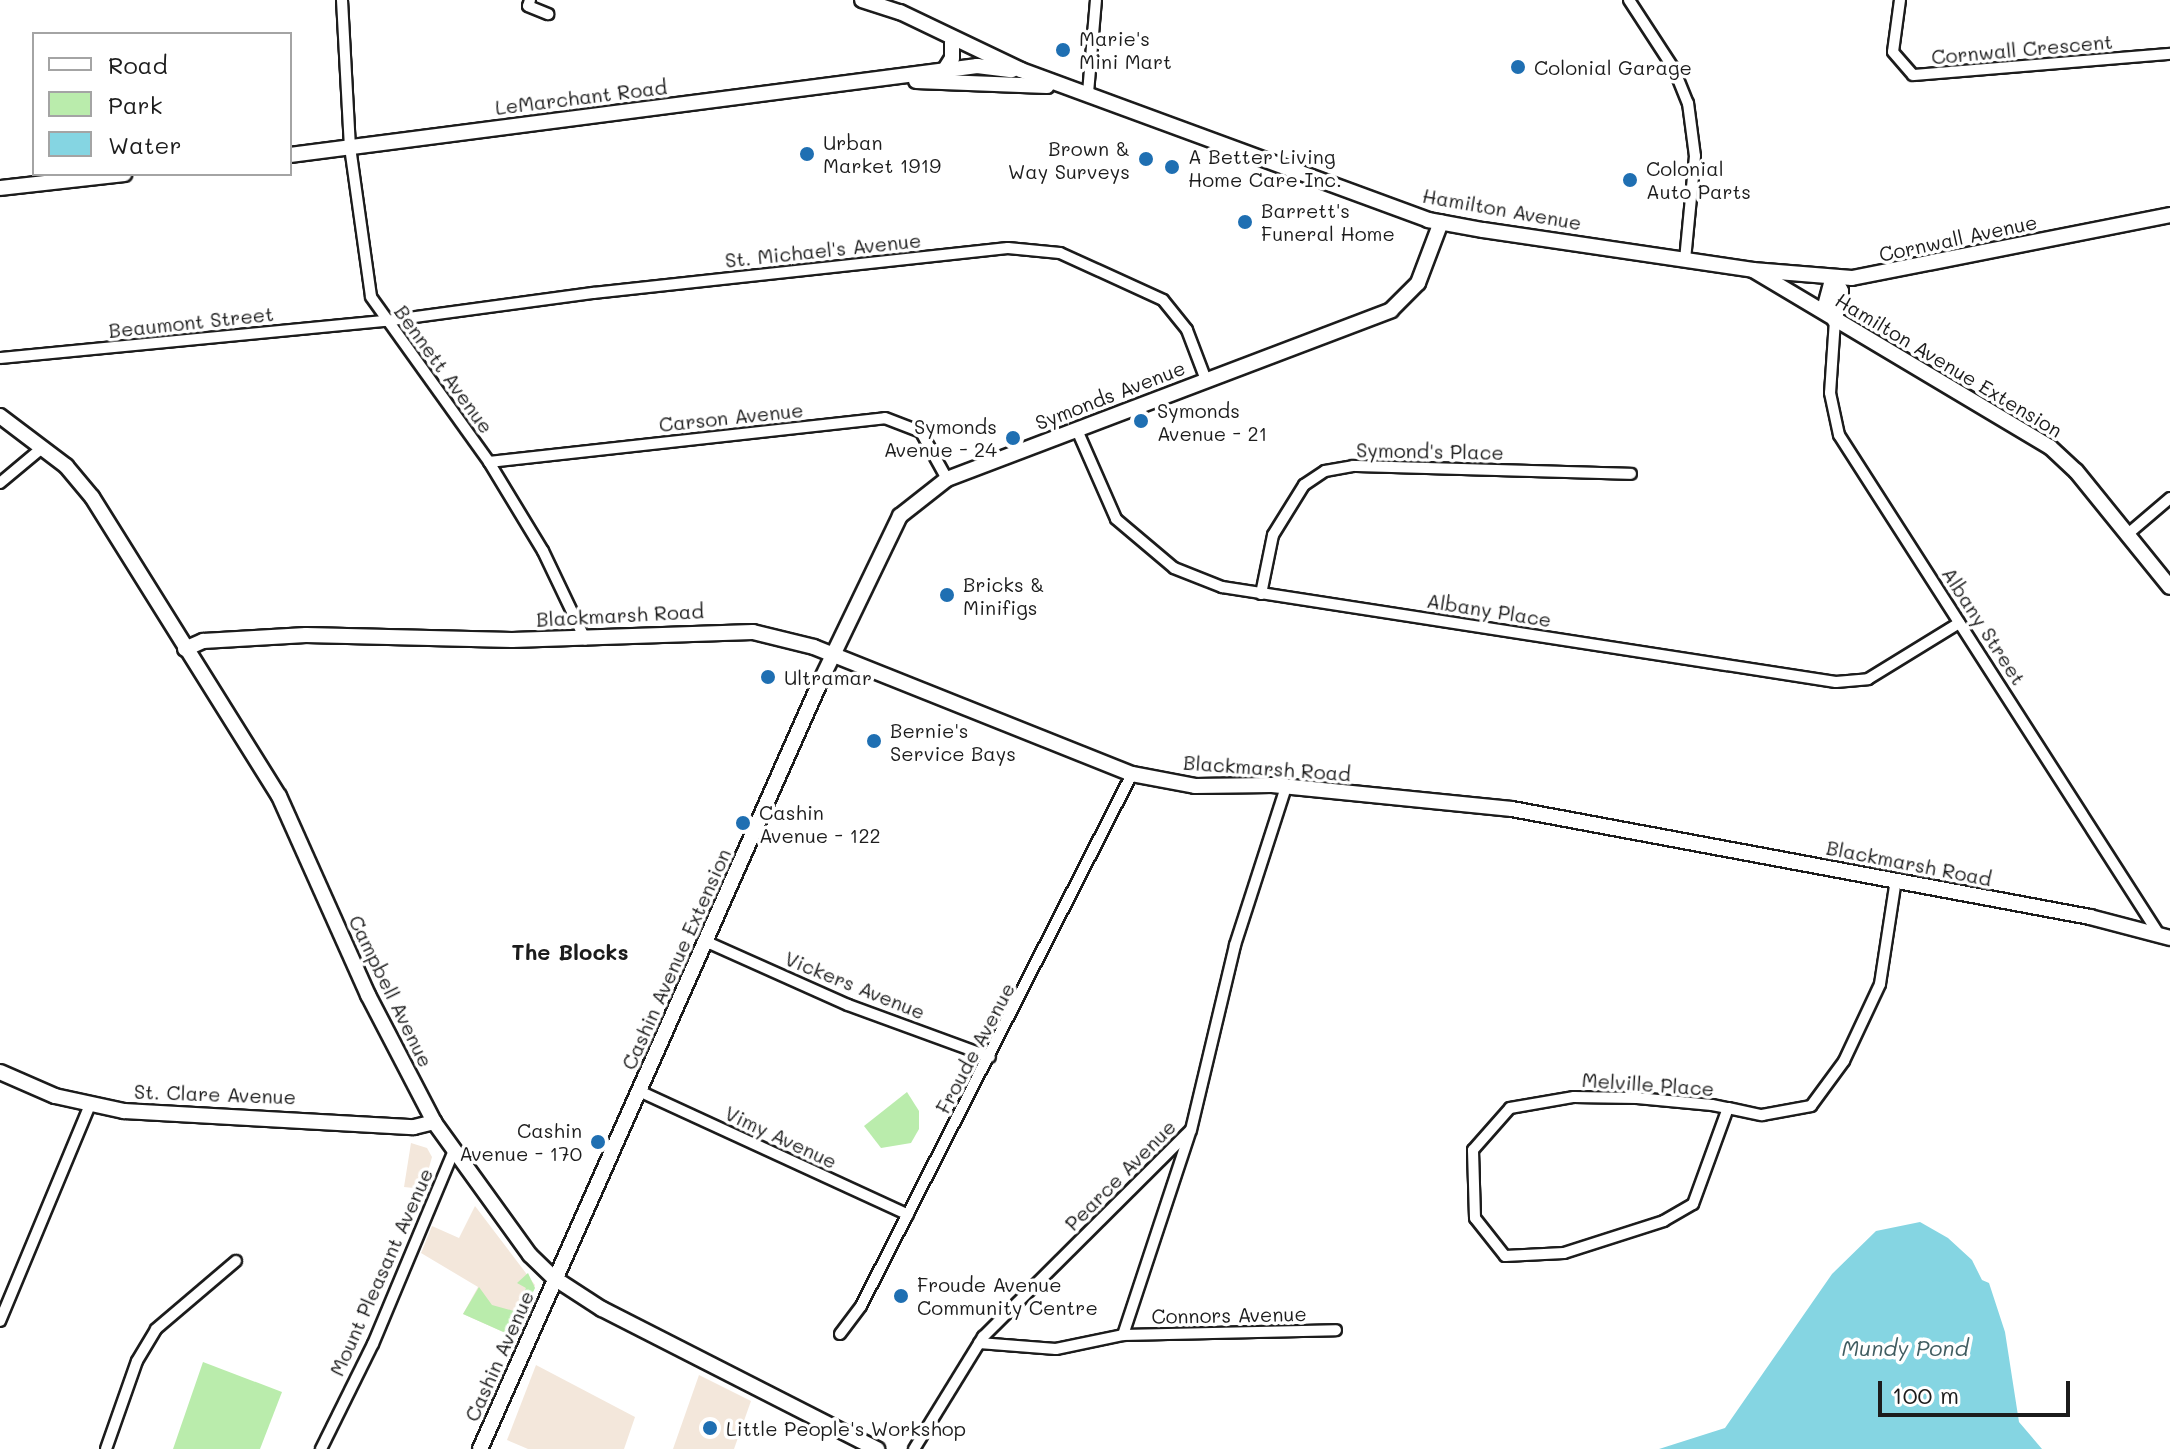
<!DOCTYPE html>
<html>
<head>
<meta charset="utf-8">
<style>
	body { margin:0 }
	#map { position:relative; width:2170px; height:1449px; overflow:hidden; background:#fff; font-family:Mali,sans-serif }
	div>[style] { position:absolute }
	.built>* { inset:0; background:#f3e7db }
	.green>* { inset:0; background:#baecac }
	.water>* { inset:0; background:#85d5e2 }
	.roads { filter:drop-shadow(2px 0 #1c1c1c) drop-shadow(-2px 0 #1c1c1c) drop-shadow(0 2px #1c1c1c) drop-shadow(0 -2px #1c1c1c) }
	.street>* { height:10px; margin:-5px; padding:0 5px; transform-origin:5px; border-radius:5px; background:#fff }
	.secondary>* { height:14px; margin:-7px; padding:0 7px; transform-origin:7px; border-radius:7px; background:#fff }
	.dots>* { width:22px; height:22px; translate:-50% -50%; box-sizing:border-box; border:4px solid #fff; border-radius:50% }
	span { translate:-50% -50%; white-space:nowrap; text-align:center; line-height:1.15; -webkit-text-stroke:7px #fff; paint-order:stroke }
	.poi-label { font-size:20px; color:#1c1c1c }
	.left { translate:0 -50%; text-align:left }
	.right { translate:-100% -50%; text-align:right }
	.street-label { font-size:20px; color:#1c1c1c }
	.neighbourhood-label { font-size:22px; color:#1c1c1c; font-weight:700 }
	.water-label { font-size:22px; color:#415d61; font-style:italic }
	.legend { position:absolute; left:32px; top:32px; width:260px; height:144px; box-sizing:border-box; background:#fff; border:2px solid #a4a4a4; margin:0; padding:10px 14px; list-style:none; font-size:24px; color:#1c1c1c }
	.legend li { display:flex; align-items:center; gap:16px; height:40px }
	.legend b { width:40px; border:2px solid #a4a4a4 }
	.scale { position:absolute; left:1878px; top:1381px; width:192px; height:36px; box-sizing:border-box; border:4px solid #1c1c1c; border-top:0; padding-left:10px; font-size:24px; line-height:28px; white-space:nowrap; color:#1c1c1c; -webkit-text-stroke:6px #fff; paint-order:stroke }
</style>
</head>
<body>
<div id="map">
	<div class="built">
		<i style="clip-path:polygon(411px 1143px,427px 1148px,432px 1157px,423px 1189px,404px 1187px)"></i>
		<i style="clip-path:polygon(475px 1206px,535px 1285px,512px 1336px,463px 1314px,478px 1287px,421px 1253px,432px 1226px,459px 1238px)"></i>
		<i style="clip-path:polygon(536px 1365px,635px 1417px,624px 1449px,528px 1449px,507px 1440px)"></i>
		<i style="clip-path:polygon(699px 1375px,751px 1401px,734px 1449px,673px 1449px)"></i>
	</div>
	<div class="green">
		<i style="clip-path:polygon(907px 1092px,919px 1111px,919px 1129px,911px 1143px,881px 1148px,864px 1126px)"></i>
		<i style="clip-path:polygon(528px 1273px,535px 1288px,512px 1336px,463px 1314px,479px 1287px,492px 1305px,514px 1311px,526px 1288px,517px 1283px)"></i>
		<i style="clip-path:polygon(203px 1362px,282px 1392px,260px 1449px,173px 1449px)"></i>
	</div>
	<div class="water">
		<i style="clip-path:polygon(1920px 1222px,1948px 1238px,1972px 1260px,1982px 1280px,1989px 1283px,2005px 1332px,2019px 1422px,2042px 1449px,1659px 1449px,1725px 1428px,1832px 1274px,1876px 1231px)"></i>
	</div>
	<div class="roads">
		<div class="street">
			<i style="left:342px;top:0;width:147px;rotate:86.9deg"></i>
			<i style="left:350px;top:147px;width:151px;rotate:82deg"></i>
			<i style="left:371px;top:297px;width:203px;rotate:54.4deg"></i>
			<i style="left:489px;top:462px;width:104px;rotate:58.8deg"></i>
			<i style="left:543px;top:551px;width:98px;rotate:64.5deg"></i>
			<i style="left:530px;top:0;width:6px;rotate:108deg"></i>
			<i style="left:528px;top:6px;width:22px;rotate:22deg"></i>
			<i style="left:1629px;top:0;width:82px;rotate:56.9deg"></i>
			<i style="left:1674px;top:69px;width:37px;rotate:68deg"></i>
			<i style="left:1688px;top:103px;width:53px;rotate:82.5deg"></i>
			<i style="left:1695px;top:156px;width:103px;rotate:95.5deg"></i>
			<i style="left:1900px;top:0;width:52px;rotate:97.7deg"></i>
			<i style="left:1893px;top:52px;width:30px;rotate:49deg"></i>
			<i style="left:1913px;top:75px;width:258px;rotate:-4.7deg"></i>
			<i style="left:1088px;top:93px;width:93px;rotate:-85.1deg"></i>
			<i style="left:1835px;top:320px;width:73px;rotate:93.9deg"></i>
			<i style="left:1830px;top:393px;width:43px;rotate:77.9deg"></i>
			<i style="left:1839px;top:435px;width:595px;rotate:57.35deg"></i>
			<i style="left:0;top:358px;width:388px;rotate:-5.5deg"></i>
			<i style="left:386px;top:321px;width:209px;rotate:-7.7deg"></i>
			<i style="left:593px;top:293px;width:417px;rotate:-6.2deg"></i>
			<i style="left:1008px;top:248px;width:52px;rotate:5.5deg"></i>
			<i style="left:1060px;top:253px;width:113px;rotate:24.5deg"></i>
			<i style="left:1163px;top:300px;width:38px;rotate:51deg"></i>
			<i style="left:1187px;top:330px;width:53px;rotate:69.2deg"></i>
			<i style="left:1077px;top:430px;width:97px;rotate:66.3deg"></i>
			<i style="left:1116px;top:519px;width:76px;rotate:40.2deg"></i>
			<i style="left:1174px;top:568px;width:52px;rotate:21.6deg"></i>
			<i style="left:1222px;top:587px;width:621px;rotate:8.8deg"></i>
			<i style="left:1836px;top:682px;width:32px;rotate:-5deg"></i>
			<i style="left:1868px;top:679px;width:107px;rotate:-31.6deg"></i>
			<i style="left:489px;top:462px;width:398px;rotate:-6.3deg"></i>
			<i style="left:885px;top:418px;width:39px;rotate:21deg"></i>
			<i style="left:921px;top:432px;width:54px;rotate:61deg"></i>
			<i style="left:0;top:483px;width:56px;rotate:-39.9deg"></i>
			<i style="left:2129px;top:533px;width:54px;rotate:-40.5deg"></i>
			<i style="left:1261px;top:594px;width:60px;rotate:-78.5deg"></i>
			<i style="left:1273px;top:535px;width:59px;rotate:-58.2deg"></i>
			<i style="left:1304px;top:485px;width:25px;rotate:-34deg"></i>
			<i style="left:1325px;top:471px;width:28px;rotate:-10deg"></i>
			<i style="left:1353px;top:466px;width:278px;rotate:1.6deg"></i>
			<i style="left:707px;top:942px;width:154px;rotate:24.1deg"></i>
			<i style="left:848px;top:1005px;width:151px;rotate:20.1deg"></i>
			<i style="left:639px;top:1091px;width:296px;rotate:24.7deg"></i>
			<i style="left:1728px;top:1108px;width:102px;rotate:110deg"></i>
			<i style="left:1693px;top:1204px;width:34px;rotate:150deg"></i>
			<i style="left:1664px;top:1221px;width:105px;rotate:162.3deg"></i>
			<i style="left:1564px;top:1253px;width:59px;rotate:177.1deg"></i>
			<i style="left:1505px;top:1256px;width:48px;rotate:-128.3deg"></i>
			<i style="left:1475px;top:1218px;width:68px;rotate:-91.7deg"></i>
			<i style="left:1473px;top:1150px;width:56px;rotate:-48.6deg"></i>
			<i style="left:1510px;top:1108px;width:65px;rotate:-9.8deg"></i>
			<i style="left:1574px;top:1097px;width:63px;rotate:0.9deg"></i>
			<i style="left:1637px;top:1098px;width:75px;rotate:5.3deg"></i>
			<i style="left:1712px;top:1105px;width:16px;rotate:11deg"></i>
			<i style="left:1728px;top:1108px;width:35px;rotate:12deg"></i>
			<i style="left:1762px;top:1115px;width:50px;rotate:-10.4deg"></i>
			<i style="left:1811px;top:1106px;width:56px;rotate:-53.7deg"></i>
			<i style="left:1844px;top:1061px;width:85px;rotate:-64.9deg"></i>
			<i style="left:1880px;top:984px;width:105px;rotate:-81.3deg"></i>
			<i style="left:0;top:1321px;width:234px;rotate:-67.4deg"></i>
			<i style="left:840px;top:1334px;width:35px;rotate:-53deg"></i>
			<i style="left:861px;top:1306px;width:597px;rotate:-63.01deg"></i>
			<i style="left:1123px;top:1335px;width:214px;rotate:-71.7deg"></i>
			<i style="left:979px;top:1343px;width:77px;rotate:4.5deg"></i>
			<i style="left:1056px;top:1349px;width:68px;rotate:-11.8deg"></i>
			<i style="left:1123px;top:1335px;width:213px;rotate:-1.3deg"></i>
			<i style="left:106px;top:1449px;width:93px;rotate:-70.6deg"></i>
			<i style="left:137px;top:1361px;width:37px;rotate:-59deg"></i>
			<i style="left:156px;top:1329px;width:105px;rotate:-40.4deg"></i>
			<i style="left:321px;top:1449px;width:117px;rotate:-63.7deg"></i>
			<i style="left:373px;top:1344px;width:207px;rotate:-67.3deg"></i>
			<i style="left:914px;top:1449px;width:132px;rotate:-58.4deg"></i>
			<i style="left:983px;top:1337px;width:293px;rotate:-44.9deg"></i>
			<i style="left:1191px;top:1130px;width:190px;rotate:-76.6deg"></i>
			<i style="left:1235px;top:945px;width:166px;rotate:-72.1deg"></i>
		</div>
		<div class="secondary">
			<i style="left:862px;top:0;width:40px;rotate:18deg"></i>
			<i style="left:900px;top:12px;width:134px;rotate:25.6deg"></i>
			<i style="left:1021px;top:70px;width:434px;rotate:20.2deg"></i>
			<i style="left:1428px;top:220px;width:56px;rotate:10.3deg"></i>
			<i style="left:1483px;top:230px;width:273px;rotate:8.4deg"></i>
			<i style="left:1753px;top:270px;width:99px;rotate:4.6deg"></i>
			<i style="left:1852px;top:278px;width:324px;rotate:-11.2deg"></i>
			<i style="left:944px;top:71px;width:15px;rotate:-58deg"></i>
			<i style="left:952px;top:58px;width:16px;rotate:-90deg"></i>
			<i style="left:916px;top:81px;width:131px;rotate:2.2deg"></i>
			<i style="left:290px;top:155px;width:693px;rotate:-7.38deg"></i>
			<i style="left:977px;top:66px;width:35px;rotate:7deg"></i>
			<i style="left:0;top:188px;width:125px;rotate:-6.4deg"></i>
			<i style="left:1753px;top:270px;width:346px;rotate:30.8deg"></i>
			<i style="left:2050px;top:447px;width:35px;rotate:43deg"></i>
			<i style="left:2076px;top:471px;width:149px;rotate:51deg"></i>
			<i style="left:1833px;top:277px;width:16px;rotate:60deg"></i>
			<i style="left:1841px;top:291px;width:30px;rotate:102deg"></i>
			<i style="left:1832px;top:316px;width:12px;rotate:-125deg"></i>
			<i style="left:1825px;top:306px;width:30px;rotate:-75deg"></i>
			<i style="left:0;top:416px;width:83px;rotate:37.1deg"></i>
			<i style="left:66px;top:466px;width:40px;rotate:50deg"></i>
			<i style="left:92px;top:497px;width:353px;rotate:58deg"></i>
			<i style="left:279px;top:796px;width:218px;rotate:65.9deg"></i>
			<i style="left:368px;top:995px;width:143px;rotate:62.5deg"></i>
			<i style="left:434px;top:1122px;width:164px;rotate:54.2deg"></i>
			<i style="left:530px;top:1255px;width:33px;rotate:44deg"></i>
			<i style="left:554px;top:1278px;width:57px;rotate:32.9deg"></i>
			<i style="left:602px;top:1309px;width:309px;rotate:27deg"></i>
			<i style="left:185px;top:649px;width:20px;rotate:-24deg"></i>
			<i style="left:203px;top:641px;width:103px;rotate:-3.3deg"></i>
			<i style="left:306px;top:635px;width:206px;rotate:1.4deg"></i>
			<i style="left:512px;top:640px;width:241px;rotate:-1.9deg"></i>
			<i style="left:753px;top:632px;width:63px;rotate:13.8deg"></i>
			<i style="left:814px;top:647px;width:342px;rotate:21.8deg"></i>
			<i style="left:1132px;top:774px;width:64px;rotate:10.8deg"></i>
			<i style="left:1195px;top:786px;width:77px;rotate:-0.7deg"></i>
			<i style="left:1272px;top:785px;width:241px;rotate:5.7deg"></i>
			<i style="left:1512px;top:809px;width:588px;rotate:10.58deg"></i>
			<i style="left:2090px;top:917px;width:83px;rotate:14.7deg"></i>
			<i style="left:0;top:1072px;width:60px;rotate:23.6deg"></i>
			<i style="left:55px;top:1096px;width:71px;rotate:12.3deg"></i>
			<i style="left:124px;top:1111px;width:290px;rotate:3.2deg"></i>
			<i style="left:414px;top:1127px;width:21px;rotate:-14deg"></i>
			<i style="left:480px;top:1449px;width:843px;rotate:-66.08deg"></i>
			<i style="left:822px;top:678px;width:180px;rotate:-64.3deg"></i>
			<i style="left:900px;top:516px;width:60px;rotate:-38.2deg"></i>
			<i style="left:947px;top:479px;width:475px;rotate:-20.8deg"></i>
			<i style="left:1391px;top:310px;width:38px;rotate:-45deg"></i>
			<i style="left:1418px;top:283px;width:65px;rotate:-69.3deg"></i>
		</div>
	</div>
	<div class="dots">
		<i style="left:1063px;top:50px;background:#1f6fb2"></i>
		<i style="left:1518px;top:67px;background:#1f6fb2"></i>
		<i style="left:807px;top:154px;background:#1f6fb2"></i>
		<i style="left:1146px;top:159px;background:#1f6fb2"></i>
		<i style="left:1172px;top:167px;background:#1f6fb2"></i>
		<i style="left:1630px;top:180px;background:#1f6fb2"></i>
		<i style="left:1245px;top:222px;background:#1f6fb2"></i>
		<i style="left:1141px;top:421px;background:#1f6fb2"></i>
		<i style="left:1013px;top:438px;background:#1f6fb2"></i>
		<i style="left:947px;top:595px;background:#1f6fb2"></i>
		<i style="left:768px;top:677px;background:#1f6fb2"></i>
		<i style="left:874px;top:741px;background:#1f6fb2"></i>
		<i style="left:743px;top:823px;background:#1f6fb2"></i>
		<i style="left:598px;top:1142px;background:#1f6fb2"></i>
		<i style="left:901px;top:1296px;background:#1f6fb2"></i>
		<i style="left:710px;top:1428px;background:#1f6fb2"></i>
	</div>
	<div class="poi-label">
		<span class="left" style="left:1079px;top:50px">Marie's<br>Mini Mart</span>
		<span class="left" style="left:1534px;top:67px">Colonial Garage</span>
		<span class="left" style="left:823px;top:154px">Urban<br>Market 1919</span>
		<span class="right" style="left:1130px;top:160px">Brown &amp;<br>Way Surveys</span>
		<span class="left" style="left:1188px;top:168px">A Better Living<br>Home Care Inc.</span>
		<span class="left" style="left:1646px;top:180px">Colonial<br>Auto Parts</span>
		<span class="left" style="left:1261px;top:222px">Barrett's<br>Funeral Home</span>
		<span class="left" style="left:1157px;top:422px">Symonds<br>Avenue - 21</span>
		<span class="right" style="left:997px;top:438px">Symonds<br>Avenue - 24</span>
		<span class="left" style="left:963px;top:596px">Bricks &amp;<br>Minifigs</span>
		<span class="left" style="left:784px;top:677px">Ultramar</span>
		<span class="left" style="left:890px;top:742px">Bernie's<br>Service Bays</span>
		<span class="left" style="left:759px;top:824px">Cashin<br>Avenue - 122</span>
		<span class="right" style="left:582px;top:1142px">Cashin<br>Avenue - 170</span>
		<span class="left" style="left:917px;top:1296px">Froude Avenue<br>Community Centre</span>
		<span class="left" style="left:726px;top:1428px">Little People's Workshop</span>
	</div>
	<div class="street-label">
		<span style="left:2022px;top:49px;rotate:-5deg">Cornwall Crescent</span>
		<span style="left:581px;top:97px;rotate:-7deg">LeMarchant Road</span>
		<span style="left:1502px;top:209px;rotate:10deg">Hamilton Avenue</span>
		<span style="left:1958px;top:238px;rotate:-12deg">Cornwall Avenue</span>
		<span style="left:823px;top:250px;rotate:-6deg">St. Michael's Avenue</span>
		<span style="left:191px;top:322px;rotate:-6deg">Beaumont Street</span>
		<span style="left:1949px;top:365px;rotate:31deg">Hamilton Avenue Extension</span>
		<span style="left:444px;top:369px;rotate:54deg">Bennett Avenue</span>
		<span style="left:1110px;top:395px;rotate:-21deg">Symonds Avenue</span>
		<span style="left:731px;top:417px;rotate:-6deg">Carson Avenue</span>
		<span style="left:1430px;top:451px;rotate:1deg">Symond's Place</span>
		<span style="left:1489px;top:610px;rotate:9deg">Albany Place</span>
		<span style="left:620px;top:615px;rotate:-3deg">Blackmarsh Road</span>
		<span style="left:1984px;top:626px;rotate:57deg">Albany Street</span>
		<span style="left:1267px;top:768px;rotate:4deg">Blackmarsh Road</span>
		<span style="left:1909px;top:863px;rotate:11deg">Blackmarsh Road</span>
		<span style="left:676px;top:959px;rotate:-66deg">Cashin Avenue Extension</span>
		<span style="left:855px;top:985px;rotate:22deg">Vickers Avenue</span>
		<span style="left:391px;top:991px;rotate:64deg">Campbell Avenue</span>
		<span style="left:975px;top:1048px;rotate:-62deg">Froude Avenue</span>
		<span style="left:1648px;top:1084px;rotate:4deg">Melville Place</span>
		<span style="left:215px;top:1094px;rotate:2deg">St. Clare Avenue</span>
		<span style="left:781px;top:1137px;rotate:25deg">Vimy Avenue</span>
		<span style="left:1120px;top:1175px;rotate:-45deg">Pearce Avenue</span>
		<span style="left:381px;top:1272px;rotate:-66deg">Mount Pleasant Avenue</span>
		<span style="left:1229px;top:1315px;rotate:-1deg">Connors Avenue</span>
		<span style="left:499px;top:1356px;rotate:-66deg">Cashin Avenue</span>
	</div>
	<div class="neighbourhood-label">
		<span style="left:570px;top:952px">The Blocks</span>
	</div>
	<div class="water-label">
		<span style="left:1905px;top:1348px">Mundy Pond</span>
	</div>
	<ul class="legend">
	<li><b style="height:10px;background:#fff"></b>Road</li>
	<li><b style="height:22px;background:#baecac"></b>Park</li>
	<li><b style="height:22px;background:#85d5e2"></b>Water</li>
	</ul>
	<div class="scale">100 m</div>
</div>
</body>
</html>
